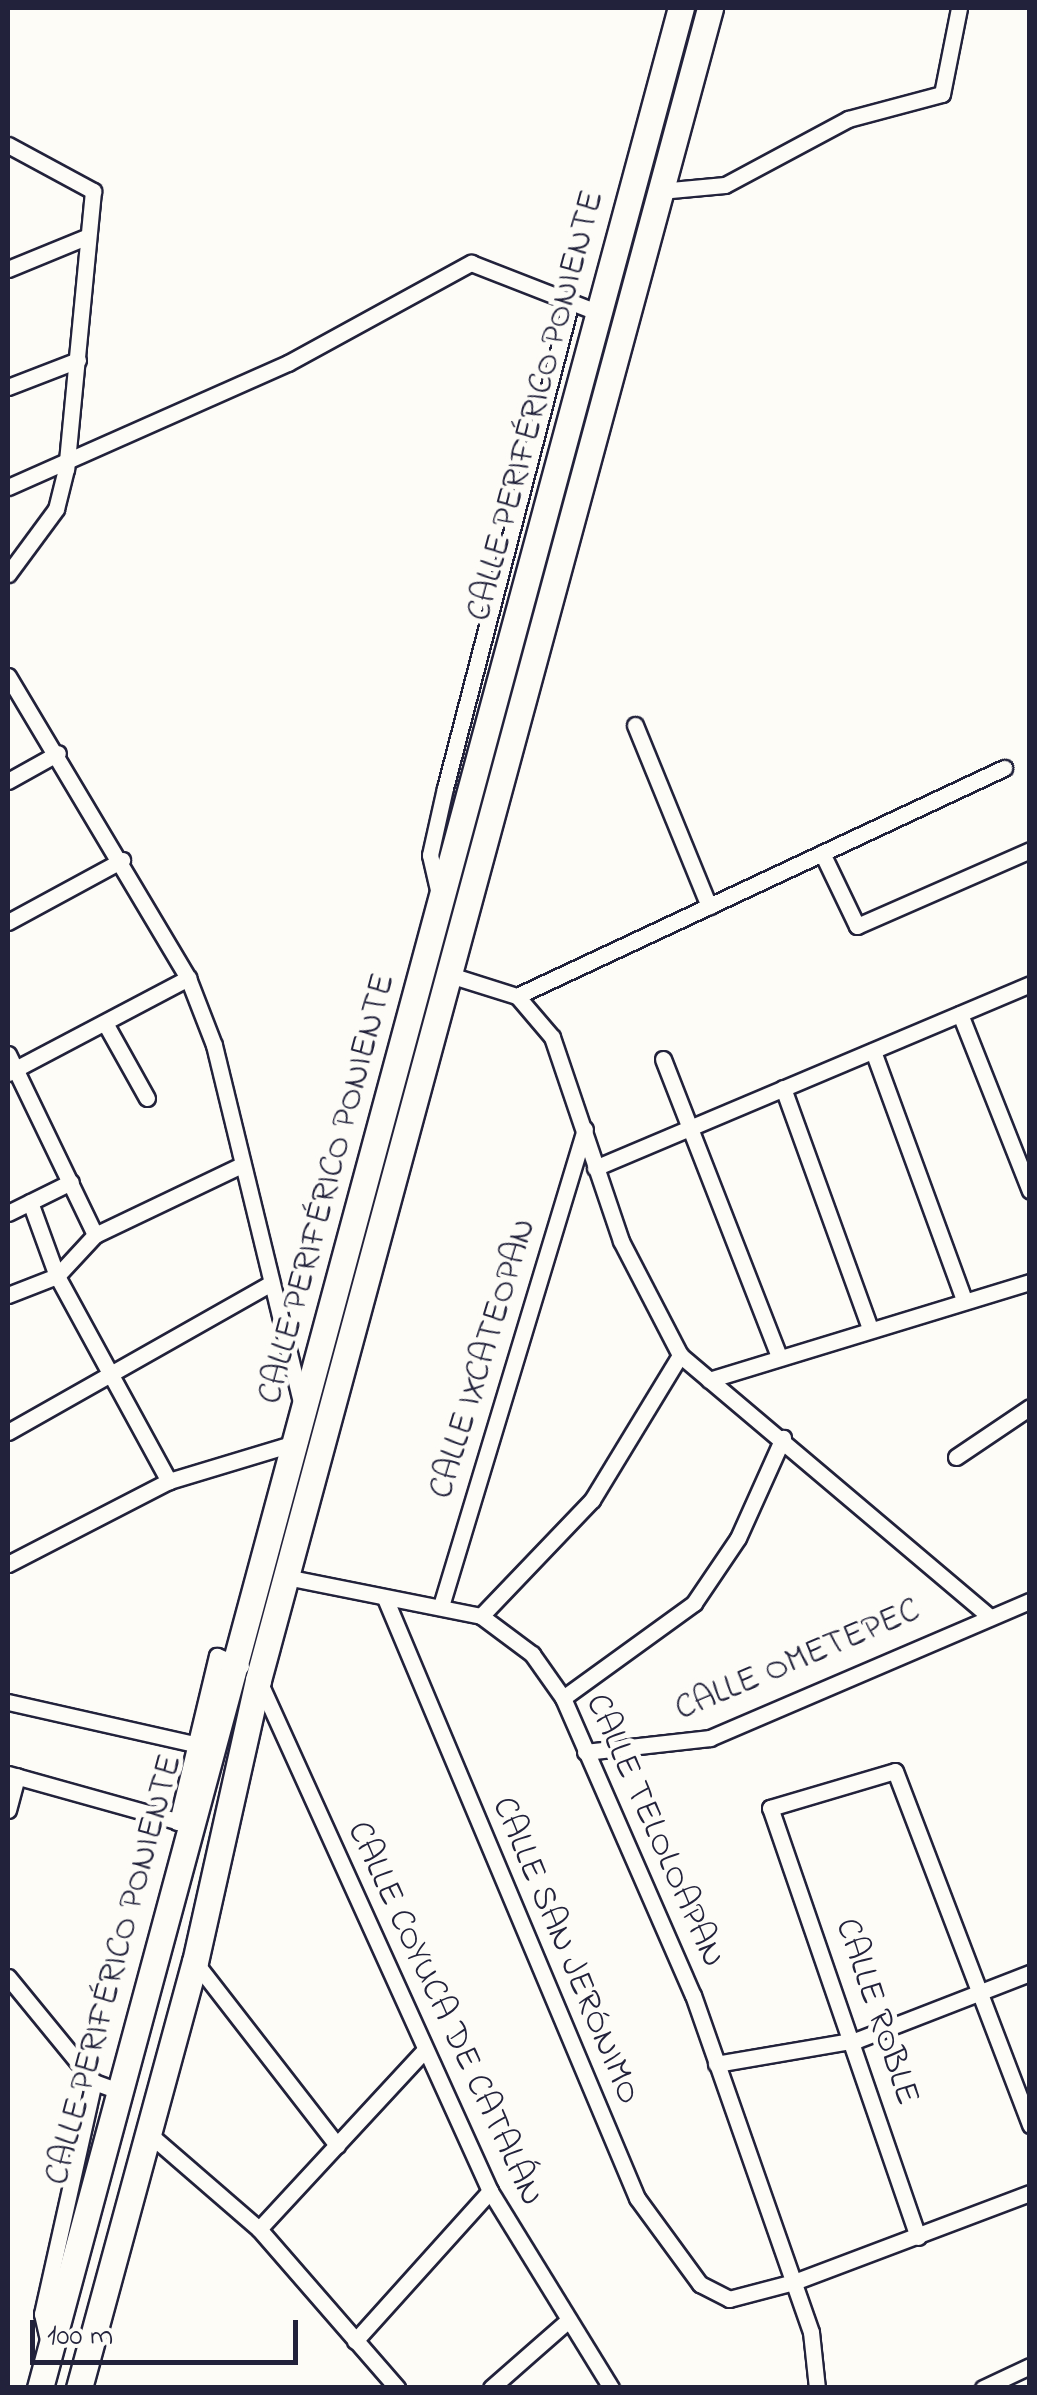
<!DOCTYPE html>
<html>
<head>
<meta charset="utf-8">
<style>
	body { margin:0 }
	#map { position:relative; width:1037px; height:2395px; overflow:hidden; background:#fdfcf7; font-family:"Indie Flower",sans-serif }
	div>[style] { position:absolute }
	.roads { filter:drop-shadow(2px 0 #22223b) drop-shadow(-2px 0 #22223b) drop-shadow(0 2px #22223b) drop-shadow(0 -2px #22223b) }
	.minor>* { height:15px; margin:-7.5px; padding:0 7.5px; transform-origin:7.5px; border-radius:7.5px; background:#fdfcf7 }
	.primary>* { height:25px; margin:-12.5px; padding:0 12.5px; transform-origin:12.5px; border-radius:12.5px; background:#fdfcf7 }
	span { translate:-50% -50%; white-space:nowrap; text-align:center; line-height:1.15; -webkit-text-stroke:10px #fdfcf7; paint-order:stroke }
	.street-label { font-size:35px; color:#22223b }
	.frame { position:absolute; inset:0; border:10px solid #22223b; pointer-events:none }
	.scale { position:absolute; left:30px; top:2320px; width:268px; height:45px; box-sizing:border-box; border:5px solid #22223b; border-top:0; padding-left:12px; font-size:30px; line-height:35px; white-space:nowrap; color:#22223b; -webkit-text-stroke:8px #fdfcf7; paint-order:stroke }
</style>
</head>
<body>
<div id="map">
	<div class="roads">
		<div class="minor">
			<i style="left:8px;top:145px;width:97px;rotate:28.4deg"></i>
			<i style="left:93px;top:191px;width:279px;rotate:95.5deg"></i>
			<i style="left:66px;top:469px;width:41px;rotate:104deg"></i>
			<i style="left:56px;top:509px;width:81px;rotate:126.4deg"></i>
			<i style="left:660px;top:191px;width:65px;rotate:-5.3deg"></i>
			<i style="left:725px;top:185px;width:140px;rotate:-28.2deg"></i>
			<i style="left:848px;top:119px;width:97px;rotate:-14.9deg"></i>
			<i style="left:942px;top:94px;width:88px;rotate:-78.8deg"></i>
			<i style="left:8px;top:269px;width:84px;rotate:-22.3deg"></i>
			<i style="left:8px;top:387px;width:75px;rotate:-21.1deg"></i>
			<i style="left:8px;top:487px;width:306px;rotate:-23.9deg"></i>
			<i style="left:288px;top:363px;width:209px;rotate:-28.7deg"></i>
			<i style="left:471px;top:263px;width:137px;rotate:21.3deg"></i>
			<i style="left:8px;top:676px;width:352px;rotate:59.2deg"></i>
			<i style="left:188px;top:978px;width:72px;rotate:68.8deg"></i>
			<i style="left:214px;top:1045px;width:373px;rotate:76.3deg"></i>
			<i style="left:635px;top:725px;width:196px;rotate:67.8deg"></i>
			<i style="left:8px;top:781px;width:57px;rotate:-29.2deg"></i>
			<i style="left:822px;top:853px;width:81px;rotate:64.4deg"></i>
			<i style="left:857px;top:926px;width:189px;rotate:-23.7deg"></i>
			<i style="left:439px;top:894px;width:40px;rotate:-103deg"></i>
			<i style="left:430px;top:855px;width:69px;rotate:-77.4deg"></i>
			<i style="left:445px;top:788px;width:503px;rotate:-75.49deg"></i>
			<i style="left:8px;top:922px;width:130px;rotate:-28.5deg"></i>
			<i style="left:453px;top:976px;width:67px;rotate:17.4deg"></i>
			<i style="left:517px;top:996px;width:54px;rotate:49.5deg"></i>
			<i style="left:552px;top:1037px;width:215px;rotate:71.3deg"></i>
			<i style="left:621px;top:1241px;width:128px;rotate:62.6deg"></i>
			<i style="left:680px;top:1355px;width:403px;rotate:40.2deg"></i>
			<i style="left:517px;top:996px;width:538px;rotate:-25.09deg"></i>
			<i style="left:960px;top:1014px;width:190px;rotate:68.4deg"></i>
			<i style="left:105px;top:1023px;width:86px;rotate:60.8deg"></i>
			<i style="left:873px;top:1051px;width:265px;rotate:69.9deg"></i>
			<i style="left:8px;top:1054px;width:201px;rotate:64.3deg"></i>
			<i style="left:663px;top:1059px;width:317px;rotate:68.7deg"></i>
			<i style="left:8px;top:1073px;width:204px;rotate:-27.8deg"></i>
			<i style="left:783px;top:1088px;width:252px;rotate:70.1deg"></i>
			<i style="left:595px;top:1168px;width:472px;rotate:-22.9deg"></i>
			<i style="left:30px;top:1202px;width:79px;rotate:70deg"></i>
			<i style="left:57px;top:1276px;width:234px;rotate:61.4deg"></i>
			<i style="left:8px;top:1213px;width:70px;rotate:-26.2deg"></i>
			<i style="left:8px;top:1295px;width:53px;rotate:-21.2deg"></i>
			<i style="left:57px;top:1276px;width:56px;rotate:-47.2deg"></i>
			<i style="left:95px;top:1235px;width:163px;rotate:-25.5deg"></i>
			<i style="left:709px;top:1380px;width:336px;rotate:-17deg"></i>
			<i style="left:8px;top:1432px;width:299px;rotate:-29.5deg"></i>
			<i style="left:956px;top:1457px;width:89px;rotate:-34deg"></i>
			<i style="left:8px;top:1564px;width:181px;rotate:-27.3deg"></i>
			<i style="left:169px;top:1481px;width:135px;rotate:-16.8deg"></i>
			<i style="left:291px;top:1578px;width:194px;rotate:11.3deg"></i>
			<i style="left:481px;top:1616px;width:64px;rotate:36.7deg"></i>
			<i style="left:532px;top:1654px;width:54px;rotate:54.8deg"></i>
			<i style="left:563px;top:1698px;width:324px;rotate:66.4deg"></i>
			<i style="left:693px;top:1995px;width:357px;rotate:70.7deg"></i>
			<i style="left:811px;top:2332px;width:56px;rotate:83.9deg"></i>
			<i style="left:385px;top:1598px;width:651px;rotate:67.22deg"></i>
			<i style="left:637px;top:2198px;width:107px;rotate:53.8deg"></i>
			<i style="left:700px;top:2284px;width:33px;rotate:27deg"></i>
			<i style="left:729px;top:2299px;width:67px;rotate:-14.7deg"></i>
			<i style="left:794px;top:2282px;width:252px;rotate:-20.7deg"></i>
			<i style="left:441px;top:1606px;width:498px;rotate:-73.2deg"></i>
			<i style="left:481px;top:1616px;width:161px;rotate:-46.3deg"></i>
			<i style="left:592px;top:1500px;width:170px;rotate:-58.7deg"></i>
			<i style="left:259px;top:1681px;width:560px;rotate:65.63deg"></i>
			<i style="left:490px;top:2191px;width:231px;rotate:58.4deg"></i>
			<i style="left:563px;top:1698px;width:162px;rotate:-35.9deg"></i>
			<i style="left:694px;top:1603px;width:78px;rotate:-55.9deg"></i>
			<i style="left:738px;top:1538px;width:110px;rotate:-65.8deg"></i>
			<i style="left:8px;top:1702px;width:200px;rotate:12.7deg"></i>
			<i style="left:585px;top:1752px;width:126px;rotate:-6.4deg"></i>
			<i style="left:710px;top:1738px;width:348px;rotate:-23.2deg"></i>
			<i style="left:8px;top:1774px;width:186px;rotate:15.6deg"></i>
			<i style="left:8px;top:1810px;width:35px;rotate:-75deg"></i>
			<i style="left:177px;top:1822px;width:171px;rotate:-76.5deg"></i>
			<i style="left:217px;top:1656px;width:26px;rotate:23deg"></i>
			<i style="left:195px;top:1962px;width:232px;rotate:52.2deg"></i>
			<i style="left:8px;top:1977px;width:136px;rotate:50.7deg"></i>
			<i style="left:94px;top:2082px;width:27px;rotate:20deg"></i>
			<i style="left:716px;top:2064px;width:143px;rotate:-9.7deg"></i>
			<i style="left:857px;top:2040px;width:186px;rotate:-21.2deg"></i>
			<i style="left:148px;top:2133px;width:147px;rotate:40.9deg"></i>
			<i style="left:259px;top:2229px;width:211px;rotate:49deg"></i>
			<i style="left:259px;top:2229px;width:244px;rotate:-47.2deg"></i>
			<i style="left:918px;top:2237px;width:454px;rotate:-109deg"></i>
			<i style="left:770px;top:1808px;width:130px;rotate:-16.5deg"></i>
			<i style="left:895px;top:1771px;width:379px;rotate:69.1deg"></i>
			<i style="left:355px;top:2341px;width:202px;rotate:-48deg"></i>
			<i style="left:49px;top:2344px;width:31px;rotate:-103deg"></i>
			<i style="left:42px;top:2314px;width:238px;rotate:-77.4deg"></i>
			<i style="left:491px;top:2388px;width:98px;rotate:-41.3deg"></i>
			<i style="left:983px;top:2388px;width:52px;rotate:-25.1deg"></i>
		</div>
		<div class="primary">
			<i style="left:40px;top:2388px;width:2465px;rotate:-74.93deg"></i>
			<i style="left:79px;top:2388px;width:442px;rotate:-74.8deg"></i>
			<i style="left:195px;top:1962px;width:289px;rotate:-77.4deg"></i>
			<i style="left:258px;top:1680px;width:1732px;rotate:-74.87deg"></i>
		</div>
	</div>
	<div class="street-label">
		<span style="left:537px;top:406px;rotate:-75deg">CALLE PERIFÉRICO PONIENTE</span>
		<span style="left:328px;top:1189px;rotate:-75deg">CALLE PERIFÉRICO PONIENTE</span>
		<span style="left:484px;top:1359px;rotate:-73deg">CALLE IXCATEOPAN</span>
		<span style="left:798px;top:1661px;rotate:-23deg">CALLE OMETEPEC</span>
		<span style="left:654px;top:1831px;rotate:66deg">CALLE TELOLOAPAN</span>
		<span style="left:565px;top:1951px;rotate:67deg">CALLE SAN JERÓNIMO</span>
		<span style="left:115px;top:1970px;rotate:-75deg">CALLE PERIFÉRICO PONIENTE</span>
		<span style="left:876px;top:2012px;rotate:71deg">CALLE ROBLE</span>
		<span style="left:444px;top:2014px;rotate:65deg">CALLE COYUCA DE CATALÁN</span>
	</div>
	<div class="frame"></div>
	<div class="scale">100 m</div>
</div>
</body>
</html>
